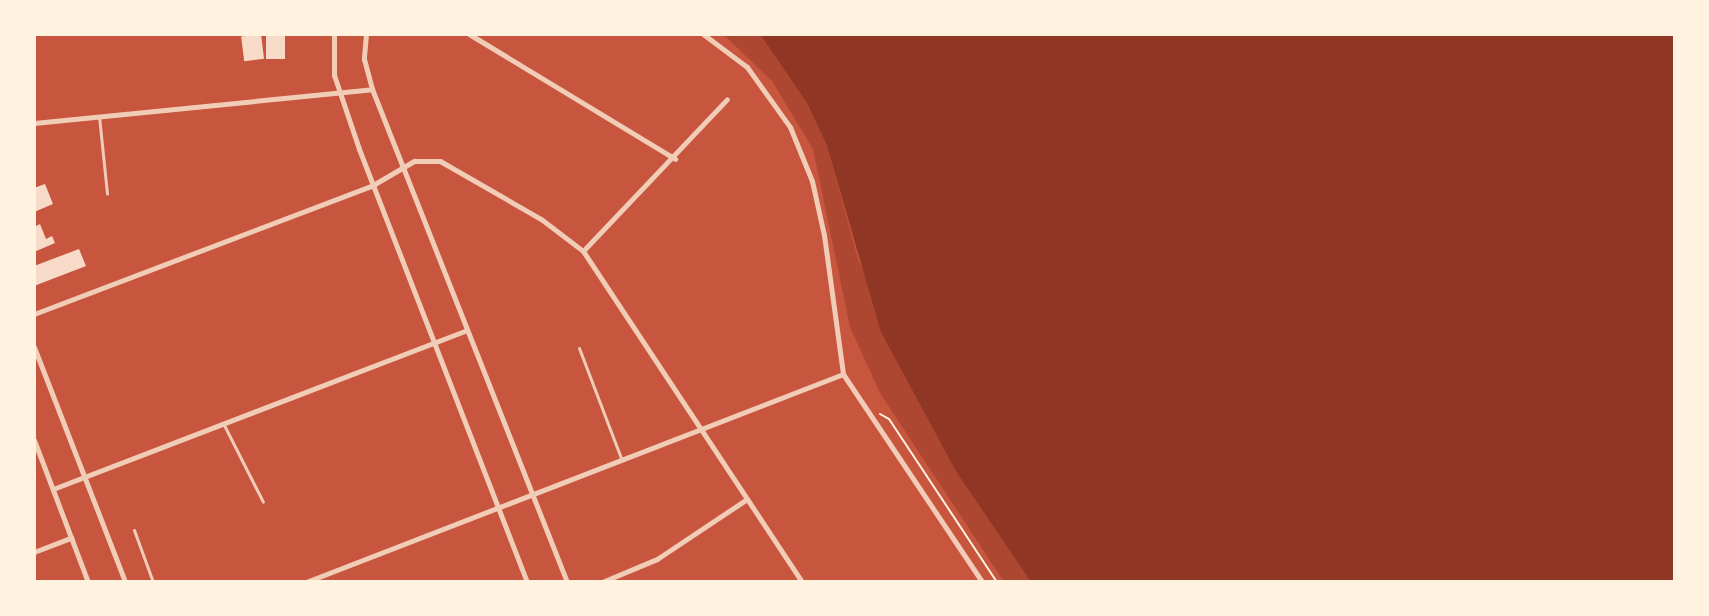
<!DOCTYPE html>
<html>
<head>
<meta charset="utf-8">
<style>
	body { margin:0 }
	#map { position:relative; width:1709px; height:616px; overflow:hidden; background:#c8553d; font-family:"Titillium Web",sans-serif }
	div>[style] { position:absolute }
	.green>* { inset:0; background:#ae4732 }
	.water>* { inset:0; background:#8f3625 }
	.building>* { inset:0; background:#f7dbc8; transform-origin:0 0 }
	.path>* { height:2px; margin:-1px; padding:0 1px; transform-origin:1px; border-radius:1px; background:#fff3e0 }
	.service>* { height:3px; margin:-1.5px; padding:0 1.5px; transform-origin:1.5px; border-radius:1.5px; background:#f1ccb7 }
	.minor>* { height:5px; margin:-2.5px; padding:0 2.5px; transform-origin:2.5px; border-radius:2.5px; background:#f1ccb7 }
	span { translate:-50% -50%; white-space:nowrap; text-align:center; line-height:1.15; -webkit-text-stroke:6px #fff3e0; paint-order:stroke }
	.frame { position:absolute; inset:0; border:36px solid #fff3e0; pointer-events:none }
</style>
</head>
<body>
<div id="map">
	<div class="green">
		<i style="clip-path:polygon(723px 34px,760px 34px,807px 103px,827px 146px,858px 259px,957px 473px,1031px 582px,1004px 582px,880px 393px,850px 327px,813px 149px,772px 81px)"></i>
	</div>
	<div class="water">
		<i style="clip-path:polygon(760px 34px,1675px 34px,1675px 582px,1031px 582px,957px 473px,881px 332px,827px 146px,807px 103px)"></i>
	</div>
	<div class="building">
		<i style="left:261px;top:34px;width:25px;height:20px;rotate:83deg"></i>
		<i style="left:266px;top:34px;width:19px;height:25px"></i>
		<i style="clip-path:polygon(45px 184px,53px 204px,34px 212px,34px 188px)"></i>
		<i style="clip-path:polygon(40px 224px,46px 239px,52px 236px,55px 243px,34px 252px,34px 227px)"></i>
		<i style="clip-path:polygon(79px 249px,86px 266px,34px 286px,34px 266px)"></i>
	</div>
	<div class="path">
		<i style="left:880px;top:414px;width:10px;rotate:29deg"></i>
		<i style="left:889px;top:419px;width:196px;rotate:56.5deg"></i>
	</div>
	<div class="service">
		<i style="left:99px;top:116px;width:78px;rotate:84.1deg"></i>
		<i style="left:579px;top:348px;width:118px;rotate:69.1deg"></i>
		<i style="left:224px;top:425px;width:86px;rotate:63.1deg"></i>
		<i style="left:134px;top:530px;width:55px;rotate:69.9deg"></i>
	</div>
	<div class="minor">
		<i style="left:334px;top:34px;width:41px;rotate:90deg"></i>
		<i style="left:334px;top:75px;width:78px;rotate:71.3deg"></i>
		<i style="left:359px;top:149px;width:464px;rotate:68.8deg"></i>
		<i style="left:366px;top:34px;width:25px;rotate:95deg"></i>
		<i style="left:364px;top:59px;width:31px;rotate:75deg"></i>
		<i style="left:372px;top:89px;width:530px;rotate:68.42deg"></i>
		<i style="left:469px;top:34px;width:241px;rotate:31.2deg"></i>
		<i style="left:703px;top:34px;width:55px;rotate:36.9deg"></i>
		<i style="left:747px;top:67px;width:74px;rotate:54.4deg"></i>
		<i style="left:790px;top:127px;width:58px;rotate:67.8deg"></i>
		<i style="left:812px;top:181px;width:55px;rotate:77.5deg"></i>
		<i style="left:824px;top:235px;width:140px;rotate:82.2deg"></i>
		<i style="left:843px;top:374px;width:250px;rotate:56.2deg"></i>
		<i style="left:34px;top:123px;width:340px;rotate:-5.7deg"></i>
		<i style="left:583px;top:251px;width:209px;rotate:-46.5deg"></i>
		<i style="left:34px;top:314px;width:363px;rotate:-20.8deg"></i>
		<i style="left:373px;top:185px;width:48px;rotate:-30.3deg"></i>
		<i style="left:414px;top:161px;width:26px"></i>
		<i style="left:440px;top:161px;width:116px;rotate:29.9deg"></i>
		<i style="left:541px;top:219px;width:53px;rotate:37.3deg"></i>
		<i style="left:583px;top:251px;width:397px;rotate:56.5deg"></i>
		<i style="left:34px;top:347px;width:252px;rotate:68.8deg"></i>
		<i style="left:34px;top:440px;width:152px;rotate:69.2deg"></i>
		<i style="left:53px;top:489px;width:443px;rotate:-21deg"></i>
		<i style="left:34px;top:552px;width:40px;rotate:-21deg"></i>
		<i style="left:306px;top:582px;width:576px;rotate:-21.17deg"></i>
		<i style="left:602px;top:582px;width:60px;rotate:-22.7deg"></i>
		<i style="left:657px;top:559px;width:108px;rotate:-33.7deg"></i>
	</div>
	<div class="frame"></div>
</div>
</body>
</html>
